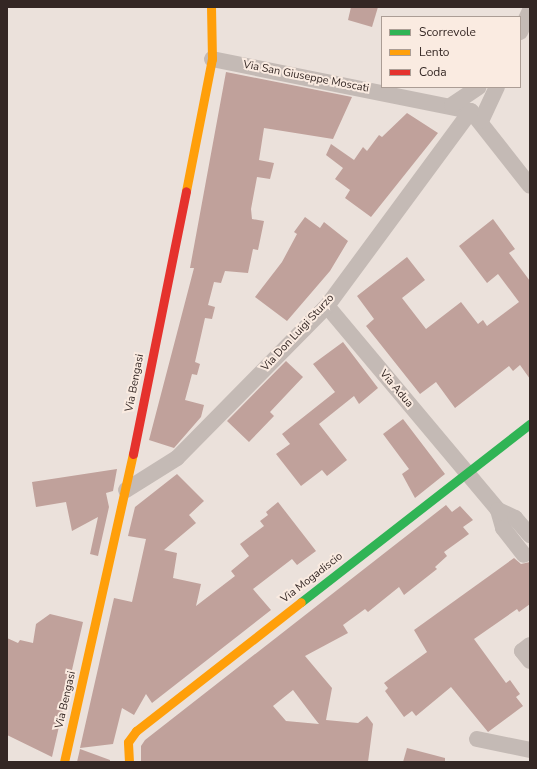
<!DOCTYPE html>
<html>
<head>
<meta charset="utf-8">
<style>
	body { margin:0 }
	#map { position:relative; width:537px; height:769px; overflow:hidden; background:#ebe1db; font-family:"Nunito Sans",sans-serif }
	div>[style] { position:absolute }
	.building>* { inset:0; background:#c0a19b }
	.street>* { height:16px; margin:-8px; padding:0 8px; transform-origin:8px; border-radius:8px; background:#c4bab5 }
	.fast>* { height:9px; margin:-4.5px; padding:0 4.5px; transform-origin:4.5px; border-radius:4.5px; background:#30b455 }
	.slow>* { height:9px; margin:-4.5px; padding:0 4.5px; transform-origin:4.5px; border-radius:4.5px; background:#ff9f0a }
	.jam>* { height:9px; margin:-4.5px; padding:0 4.5px; transform-origin:4.5px; border-radius:4.5px; background:#e5322d }
	span { translate:-50% -50%; white-space:nowrap; text-align:center; line-height:1.15; -webkit-text-stroke:4px #faebe1; paint-order:stroke }
	.street-label { font-size:11px; color:#342724 }
	.frame { position:absolute; inset:0; border:8px solid #342724; pointer-events:none }
	.legend { position:absolute; left:381px; top:16px; width:140px; height:72px; box-sizing:border-box; background:#faebe1; border:1px solid #ab9d95; margin:0; padding:5px 7px; list-style:none; font-size:12px; color:#342724 }
	.legend li { display:flex; align-items:center; gap:8px; height:20px }
	.legend b { width:20px; border:1px solid #ab9d95 }
</style>
</head>
<body>
<div id="map">
	<div class="building">
		<i style="clip-path:polygon(351px 7px,378px 7px,372px 27px,348px 20px)"></i>
		<i style="clip-path:polygon(226px 72px,352px 97px,333px 139px,264px 128px,259px 160px,274px 163px,270px 179px,257px 177px,251px 209px,252px 219px,264px 221px,258px 250px,253px 249px,248px 273px,225px 271px,221px 283px,214px 282px,208px 305px,215px 307px,212px 319px,205px 318px,195px 362px,200px 364px,197px 375px,192px 374px,185px 400px,204px 405px,201px 417px,174px 448px,149px 440px,194px 268px,190px 268px)"></i>
		<i style="clip-path:polygon(407px 113px,438px 133px,371px 217px,345px 198px,350px 190px,335px 179px,343px 168px,326px 155px,331px 144px,354px 160px,363px 147px,367px 151px,379px 135px,382px 137px)"></i>
		<i style="clip-path:polygon(305px 217px,320px 228px,324px 222px,348px 241px,330px 271px,287px 321px,255px 297px,282px 262px,297px 234px,294px 232px)"></i>
		<i style="clip-path:polygon(493px 219px,515px 249px,509px 253px,530px 281px,530px 379px,520px 365px,513px 371px,509px 366px,455px 408px,436px 382px,420px 394px,366px 326px,374px 319px,357px 296px,407px 257px,425px 280px,402px 298px,426px 329px,461px 302px,478px 324px,483px 320px,487px 326px,519px 302px,498px 274px,487px 283px,459px 246px)"></i>
		<i style="clip-path:polygon(343px 342px,378px 388px,359px 404px,354px 396px,319px 424px,347px 460px,327px 476px,322px 470px,301px 486px,276px 454px,290px 444px,282px 434px,335px 392px,313px 364px)"></i>
		<i style="clip-path:polygon(286px 361px,303px 377px,270px 412px,274px 416px,249px 442px,227px 421px)"></i>
		<i style="clip-path:polygon(403px 419px,445px 474px,415px 498px,402px 474px,409px 469px,383px 434px)"></i>
		<i style="clip-path:polygon(117px 469px,113px 491px,106px 493px,109px 507px,98px 556px,90px 554px,98px 517px,72px 531px,66px 502px,36px 507px,32px 482px)"></i>
		<i style="clip-path:polygon(177px 474px,204px 501px,189px 515px,196px 523px,164px 550px,177px 553px,173px 578px,201px 584px,196px 606px,235px 576px,231px 571px,249px 556px,240px 544px,264px 526px,260px 521px,268px 515px,266px 512px,278px 502px,316px 551px,297px 565px,292px 559px,253px 589px,271px 610px,152px 703px,146px 694px,134px 715px,122px 708px,113px 744px,80px 748px,114px 598px,132px 602px,146px 539px,128px 536px,135px 507px)"></i>
		<i style="clip-path:polygon(evenodd,446px 505px,452px 512px,460px 506px,473px 520px,463px 527px,469px 534px,444px 552px,447px 556px,435px 567px,437px 569px,404px 595px,399px 587px,368px 612px,365px 609px,343px 625px,348px 633px,305px 656px,332px 688px,326px 720px,358px 723px,367px 716px,373px 724px,368px 762px,141px 762px,141px 746px,145px 740px,446px 505px,293px 690px,315px 719px,319px 724px,286px 721px,273px 706px,293px 690px)"></i>
		<i style="clip-path:polygon(514px 558px,521px 564px,530px 562px,530px 604px,519px 612px,517px 609px,474px 639px,506px 683px,510px 680px,520px 694px,516px 697px,523px 706px,488px 732px,451px 687px,416px 716px,412px 711px,404px 717px,385px 691px,388px 688px,384px 683px,427px 652px,414px 630px)"></i>
		<i style="clip-path:polygon(50px 614px,83px 622px,52px 757px,7px 735px,7px 638px,18px 643px,20px 640px,33px 643px,36px 624px)"></i>
		<i style="clip-path:polygon(407px 748px,445px 758px,445px 762px,403px 762px)"></i>
		<i style="clip-path:polygon(80px 749px,110px 760px,110px 762px,77px 762px)"></i>
	</div>
	<div class="street">
		<i style="left:520px;top:32px;width:23px;rotate:-65deg"></i>
		<i style="left:212px;top:59px;width:264px;rotate:11.4deg"></i>
		<i style="left:471px;top:111px;width:95px;rotate:51.8deg"></i>
		<i style="left:452px;top:105px;width:32px;rotate:-34deg"></i>
		<i style="left:481px;top:121px;width:38px;rotate:-65deg"></i>
		<i style="left:327px;top:306px;width:266px;rotate:50deg"></i>
		<i style="left:498px;top:510px;width:19px;rotate:74deg"></i>
		<i style="left:503px;top:528px;width:34px;rotate:52deg"></i>
		<i style="left:126px;top:490px;width:60px;rotate:-32.1deg"></i>
		<i style="left:177px;top:458px;width:214px;rotate:-45.4deg"></i>
		<i style="left:327px;top:306px;width:242px;rotate:-53.6deg"></i>
		<i style="left:498px;top:510px;width:19px;rotate:25deg"></i>
		<i style="left:515px;top:518px;width:23px;rotate:49deg"></i>
		<i style="left:530px;top:645px;width:10px;rotate:143deg"></i>
		<i style="left:522px;top:651px;width:13px;rotate:51deg"></i>
		<i style="left:477px;top:739px;width:54px;rotate:11.7deg"></i>
	</div>
	<div class="fast">
		<i style="left:301px;top:602px;width:290px;rotate:-37.9deg"></i>
	</div>
	<div class="slow">
		<i style="left:186px;top:191px;width:135px;rotate:-78.9deg"></i>
		<i style="left:212px;top:59px;width:52px;rotate:-91.1deg"></i>
		<i style="left:64px;top:762px;width:316px;rotate:-77.4deg"></i>
		<i style="left:129px;top:762px;width:20px;rotate:-93deg"></i>
		<i style="left:128px;top:742px;width:14px;rotate:-54deg"></i>
		<i style="left:136px;top:731px;width:209px;rotate:-38deg"></i>
	</div>
	<div class="jam">
		<i style="left:133px;top:454px;width:268px;rotate:-78.6deg"></i>
	</div>
	<div class="street-label">
		<span style="left:306px;top:77px;rotate:11deg">Via San Giuseppe Moscati</span>
		<span style="left:298px;top:333px;rotate:-47deg">Via Don Luigi Sturzo</span>
		<span style="left:135px;top:383px;rotate:-79deg">Via Bengasi</span>
		<span style="left:396px;top:389px;rotate:50deg">Via Adua</span>
		<span style="left:312px;top:578px;rotate:-38deg">Via Mogadiscio</span>
		<span style="left:66px;top:700px;rotate:-77deg">Via Bengasi</span>
	</div>
	<div class="frame"></div>
	<ul class="legend">
	<li><b style="height:5px;background:#30b455"></b>Scorrevole</li>
	<li><b style="height:5px;background:#ff9f0a"></b>Lento</li>
	<li><b style="height:5px;background:#e5322d"></b>Coda</li>
	</ul>
</div>
</body>
</html>
